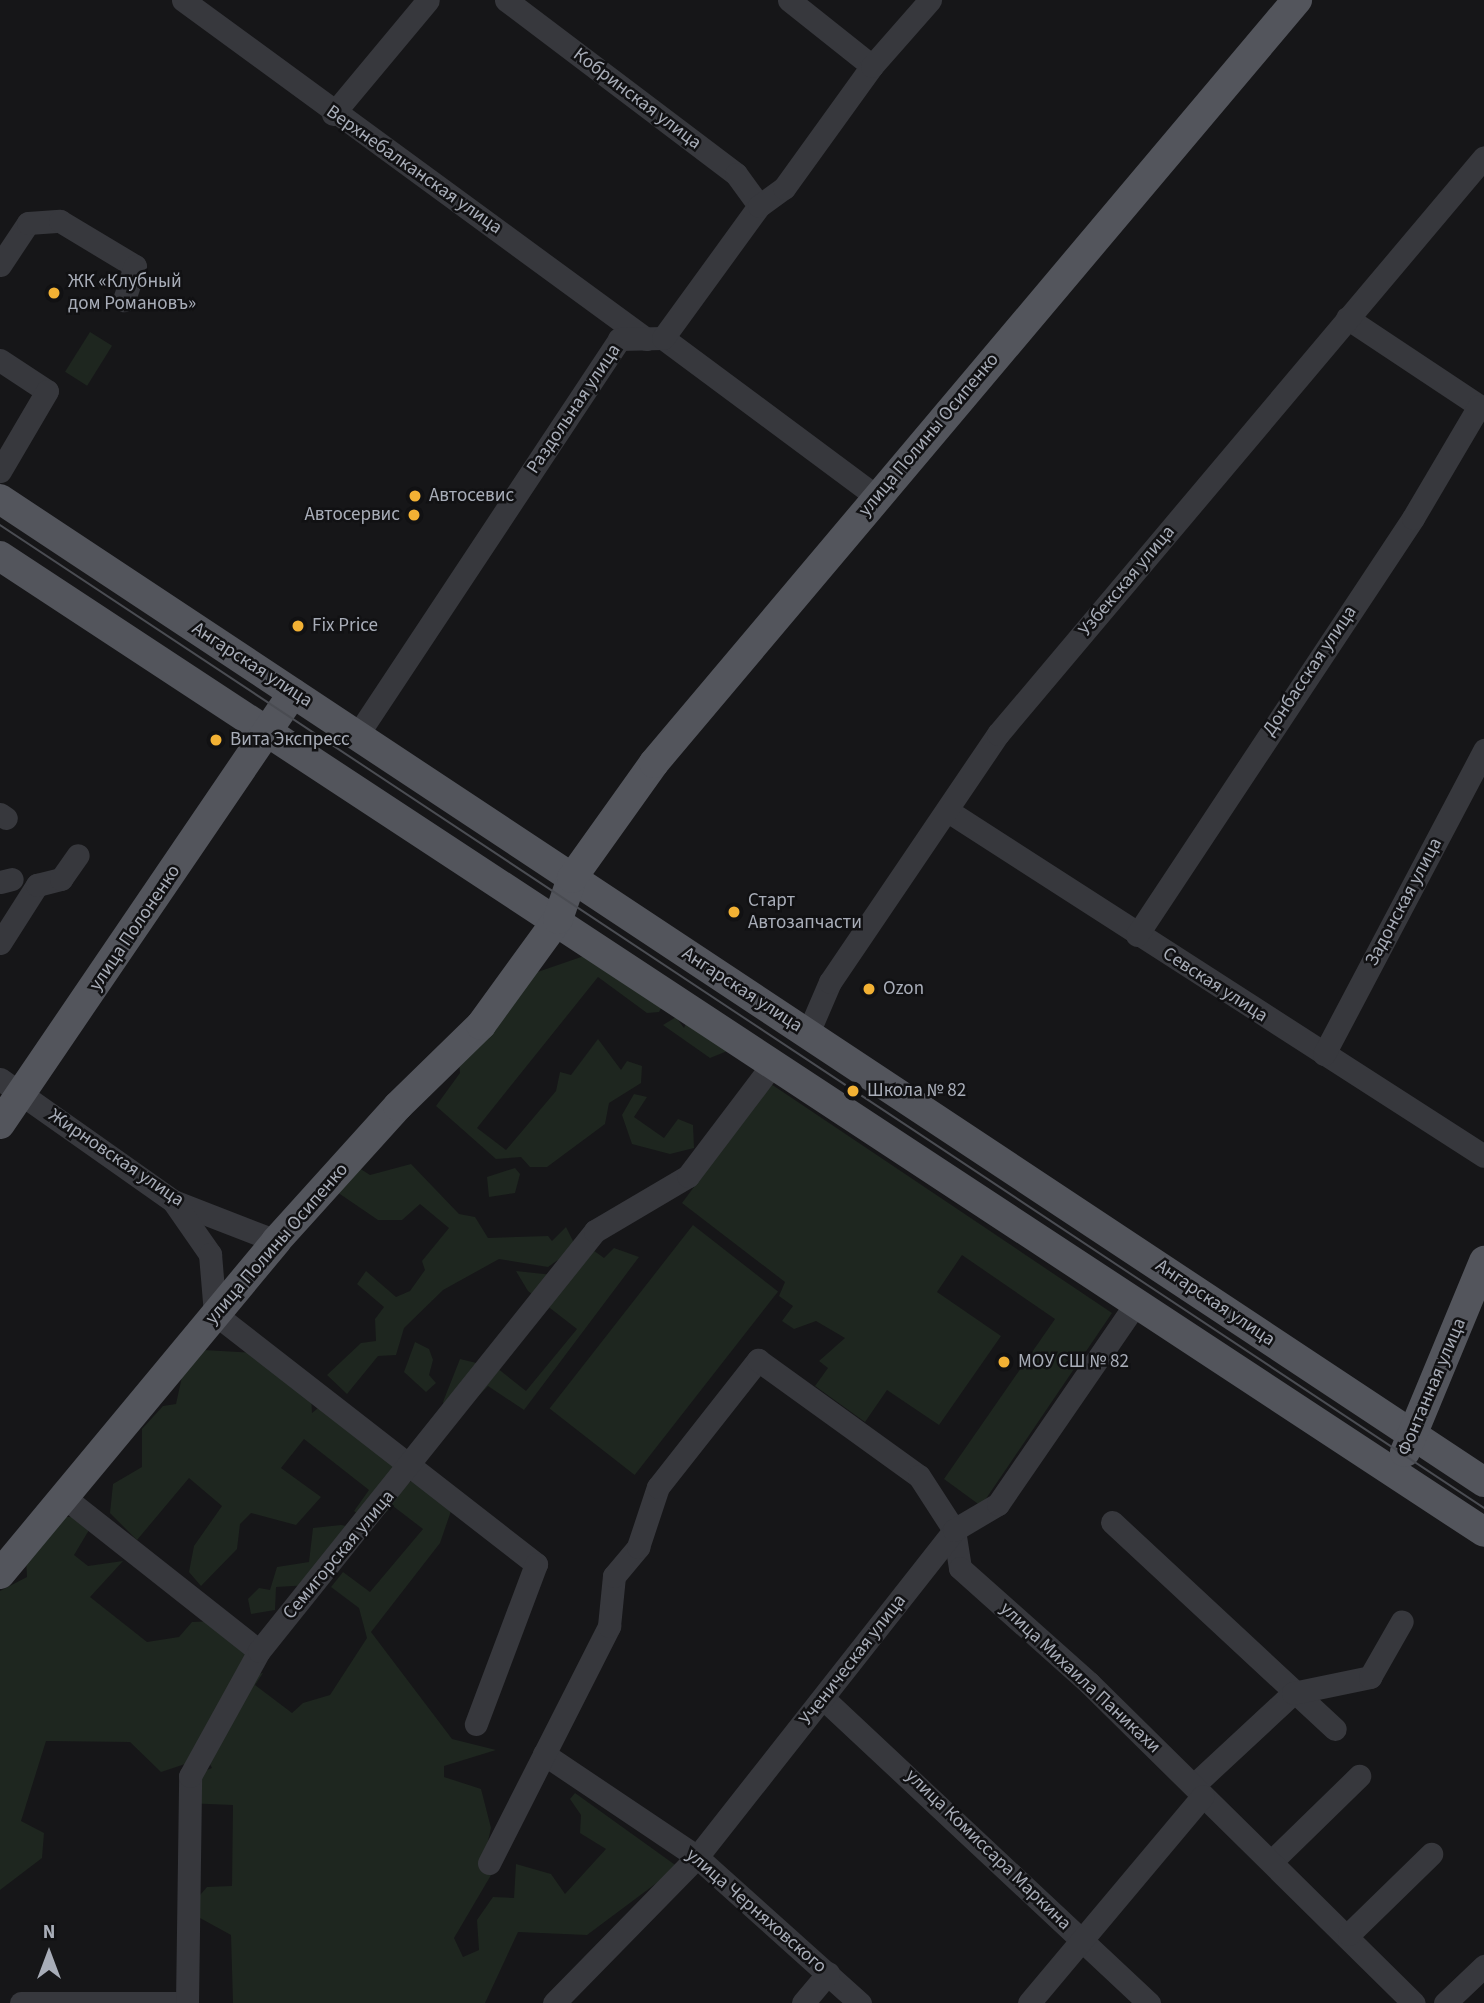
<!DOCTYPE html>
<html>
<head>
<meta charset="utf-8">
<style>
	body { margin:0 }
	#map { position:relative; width:1484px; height:2003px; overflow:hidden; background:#161618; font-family:"Source Sans 3",sans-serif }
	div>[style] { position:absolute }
	.green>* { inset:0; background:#1e261f; transform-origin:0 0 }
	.minor>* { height:23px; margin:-11.5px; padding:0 11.5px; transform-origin:11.5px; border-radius:11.5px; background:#37383d }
	.major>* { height:30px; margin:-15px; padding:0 15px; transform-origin:15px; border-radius:15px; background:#53555c }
	.tram>* { height:2px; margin:-1px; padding:0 1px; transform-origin:1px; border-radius:1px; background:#4a4c52 }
	.dots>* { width:19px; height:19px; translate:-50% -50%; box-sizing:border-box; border:4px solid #111113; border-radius:50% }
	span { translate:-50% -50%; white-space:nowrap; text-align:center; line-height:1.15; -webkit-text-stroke:5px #111113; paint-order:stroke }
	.street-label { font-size:19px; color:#a8adb8 }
	.poi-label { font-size:19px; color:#a8adb8 }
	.left { translate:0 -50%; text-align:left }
	.right { translate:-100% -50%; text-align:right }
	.north { position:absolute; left:14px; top:1919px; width:70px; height:70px; -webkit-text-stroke:5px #111113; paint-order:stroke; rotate:0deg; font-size:19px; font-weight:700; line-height:28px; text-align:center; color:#a8adb8 }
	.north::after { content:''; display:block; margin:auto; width:24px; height:32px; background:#a8adb8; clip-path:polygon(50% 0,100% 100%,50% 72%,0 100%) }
</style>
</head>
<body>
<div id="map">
	<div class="green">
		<i style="left:90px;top:332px;width:26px;height:47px;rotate:32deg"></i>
		<i style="clip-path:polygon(584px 956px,667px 997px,659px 1012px,647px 1013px,598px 977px,477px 1128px,506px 1150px,556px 1091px,560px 1072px,571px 1075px,598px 1039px,621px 1070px,627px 1061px,642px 1066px,641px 1083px,609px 1103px,605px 1124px,547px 1167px,530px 1167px,521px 1157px,496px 1159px,436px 1106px,460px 1073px,459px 1061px,507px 1015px,507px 1002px,526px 976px)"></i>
		<i style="clip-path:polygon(690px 1014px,737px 1047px,710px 1058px,663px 1025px,676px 1017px,684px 1028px)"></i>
		<i style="clip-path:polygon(771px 1084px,1112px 1313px,981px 1506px,944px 1479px,1055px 1319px,962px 1255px,937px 1292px,1001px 1336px,939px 1425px,887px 1390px,865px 1422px,815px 1386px,828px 1368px,819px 1361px,845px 1338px,816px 1321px,794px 1329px,782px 1321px,793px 1306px,779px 1296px,785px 1282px,682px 1203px)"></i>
		<i style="clip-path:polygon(634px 1094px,647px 1097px,634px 1117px,664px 1138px,678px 1119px,693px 1125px,694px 1148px,670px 1154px,632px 1144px,622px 1115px)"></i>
		<i style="clip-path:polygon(411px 1164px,459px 1214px,475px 1217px,488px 1238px,548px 1236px,552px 1241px,566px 1227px,576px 1247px,548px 1267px,499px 1259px,443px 1290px,404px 1328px,396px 1355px,378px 1356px,347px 1394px,327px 1375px,361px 1343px,376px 1341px,375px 1319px,384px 1307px,357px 1284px,366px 1271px,396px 1297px,410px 1291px,425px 1270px,422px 1261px,449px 1228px,420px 1204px,402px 1220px,378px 1220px,337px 1192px,359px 1168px,370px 1175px)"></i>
		<i style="clip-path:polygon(515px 1168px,520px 1174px,515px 1193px,489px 1197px,487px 1177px)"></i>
		<i style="left:693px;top:1225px;width:108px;height:233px;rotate:38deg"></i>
		<i style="clip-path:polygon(586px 1245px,604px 1258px,614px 1248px,639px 1257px,524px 1410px,488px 1386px,452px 1424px,443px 1402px,460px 1359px,497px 1368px,526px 1391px,577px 1329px,528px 1291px,516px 1271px,553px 1275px)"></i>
		<i style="clip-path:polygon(415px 1342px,429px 1349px,433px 1360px,429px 1375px,436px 1383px,426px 1392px,404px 1372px)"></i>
		<i style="clip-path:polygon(204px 1350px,258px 1353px,311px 1395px,312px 1413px,323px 1404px,402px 1468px,405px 1486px,414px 1479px,451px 1511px,440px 1543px,371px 1632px,452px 1739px,496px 1750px,444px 1766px,444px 1777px,481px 1789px,491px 1828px,484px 1858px,494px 1870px,454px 1938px,463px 1957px,479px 1950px,477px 1920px,493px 1897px,514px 1898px,516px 1864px,551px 1874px,565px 1894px,606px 1849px,580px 1833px,581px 1815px,570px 1799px,575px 1793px,678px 1867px,587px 1935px,518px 1932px,485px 2003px,233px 2003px,231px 1935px,200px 1918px,194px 1902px,207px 1887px,232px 1886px,233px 1805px,184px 1803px,180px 1781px,212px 1768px,206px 1757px,161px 1772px,130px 1742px,46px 1741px,21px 1821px,44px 1833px,42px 1858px,0 1890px,0 1591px,27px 1577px,26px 1558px,65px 1517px,82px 1517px,89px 1530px,74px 1555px,88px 1566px,123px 1561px,90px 1597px,147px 1642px,179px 1637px,192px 1622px,217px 1621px,251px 1654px,255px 1675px,263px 1673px,255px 1685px,292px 1713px,303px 1703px,330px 1695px,367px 1638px,359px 1608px,331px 1587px,343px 1572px,370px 1592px,423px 1529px,393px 1506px,372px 1525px,354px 1511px,369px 1490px,304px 1439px,281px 1468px,321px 1497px,296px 1525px,251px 1513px,240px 1524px,237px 1549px,201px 1586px,189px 1572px,194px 1546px,222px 1506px,189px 1478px,137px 1540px,110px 1513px,113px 1484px,142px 1467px,142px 1429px,163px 1406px,176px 1404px,183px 1372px)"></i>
		<i style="clip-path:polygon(341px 1525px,357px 1528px,310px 1585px,276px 1587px,275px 1610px,251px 1614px,248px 1599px,259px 1588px,270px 1590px,277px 1567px,309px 1562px,313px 1528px)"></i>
	</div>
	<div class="minor">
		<i style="left:183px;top:0;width:574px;rotate:36.21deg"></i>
		<i style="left:506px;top:0;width:288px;rotate:37.1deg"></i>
		<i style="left:736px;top:174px;width:39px;rotate:54deg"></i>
		<i style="left:789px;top:0;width:106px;rotate:38.5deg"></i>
		<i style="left:333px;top:114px;width:148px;rotate:-50.2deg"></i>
		<i style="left:0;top:265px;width:50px;rotate:-56.3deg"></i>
		<i style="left:28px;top:223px;width:32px;rotate:-4deg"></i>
		<i style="left:60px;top:221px;width:87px;rotate:31deg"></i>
		<i style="left:135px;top:266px;width:36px;rotate:108deg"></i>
		<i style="left:1347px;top:318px;width:164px;rotate:33.6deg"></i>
		<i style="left:663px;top:338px;width:267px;rotate:36.6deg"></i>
		<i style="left:0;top:360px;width:56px;rotate:33.4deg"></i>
		<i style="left:47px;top:391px;width:93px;rotate:120.4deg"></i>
		<i style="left:358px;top:734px;width:473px;rotate:-56.5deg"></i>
		<i style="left:619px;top:339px;width:44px;rotate:-1.3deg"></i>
		<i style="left:663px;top:338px;width:163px;rotate:-54deg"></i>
		<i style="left:759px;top:206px;width:31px;rotate:-36deg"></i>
		<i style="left:784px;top:188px;width:150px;rotate:-54.2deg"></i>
		<i style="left:872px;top:66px;width:88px;rotate:-48.7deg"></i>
		<i style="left:948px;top:811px;width:637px;rotate:32.77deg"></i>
		<i style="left:0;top:814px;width:7px;rotate:34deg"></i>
		<i style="left:0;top:882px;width:12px;rotate:-14deg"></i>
		<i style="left:1137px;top:935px;width:500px;rotate:-56.5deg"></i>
		<i style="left:1413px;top:518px;width:130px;rotate:-59.5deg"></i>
		<i style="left:0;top:943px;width:69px;rotate:-57.5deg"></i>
		<i style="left:37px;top:885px;width:25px;rotate:-14deg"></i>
		<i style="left:61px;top:879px;width:29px;rotate:-55deg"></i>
		<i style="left:808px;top:1033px;width:56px;rotate:-66.7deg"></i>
		<i style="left:830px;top:982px;width:300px;rotate:-55.9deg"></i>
		<i style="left:998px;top:734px;width:754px;rotate:-49.89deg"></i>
		<i style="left:1324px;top:1054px;width:344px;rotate:-62.2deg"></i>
		<i style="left:0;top:1079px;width:212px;rotate:35.2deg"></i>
		<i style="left:173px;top:1201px;width:110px;rotate:21.2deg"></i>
		<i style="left:173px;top:1201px;width:65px;rotate:55.1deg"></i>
		<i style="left:210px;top:1254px;width:60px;rotate:85.2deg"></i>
		<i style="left:215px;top:1314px;width:407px;rotate:37.9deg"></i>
		<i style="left:536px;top:1564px;width:171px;rotate:110.6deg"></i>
		<i style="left:64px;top:1497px;width:248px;rotate:38.3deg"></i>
		<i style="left:1112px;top:1522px;width:304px;rotate:42.9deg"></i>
		<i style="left:825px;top:1700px;width:444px;rotate:43.1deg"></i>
		<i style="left:544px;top:1754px;width:184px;rotate:33.9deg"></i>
		<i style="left:697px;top:1857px;width:219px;rotate:41.9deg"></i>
		<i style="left:1194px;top:1785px;width:135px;rotate:-42.9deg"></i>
		<i style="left:1293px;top:1693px;width:79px;rotate:-11.7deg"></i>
		<i style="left:1370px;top:1677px;width:64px;rotate:-60.3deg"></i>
		<i style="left:1272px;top:1861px;width:122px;rotate:-44.3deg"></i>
		<i style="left:489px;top:1863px;width:266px;rotate:-63.1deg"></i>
		<i style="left:609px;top:1626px;width:50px;rotate:-84.3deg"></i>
		<i style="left:614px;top:1576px;width:38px;rotate:-50deg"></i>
		<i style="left:638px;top:1547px;width:63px;rotate:-71.6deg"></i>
		<i style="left:658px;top:1487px;width:162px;rotate:-51.8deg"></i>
		<i style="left:758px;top:1360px;width:198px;rotate:35.8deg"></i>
		<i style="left:919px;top:1476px;width:64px;rotate:57.1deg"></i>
		<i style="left:954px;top:1530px;width:38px;rotate:81deg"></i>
		<i style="left:960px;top:1568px;width:173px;rotate:41.7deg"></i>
		<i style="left:1089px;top:1683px;width:456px;rotate:44.6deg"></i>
		<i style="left:1349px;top:1934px;width:115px;rotate:-44.3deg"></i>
		<i style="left:21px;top:2003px;width:166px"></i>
		<i style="left:187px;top:2003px;width:227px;rotate:-89.2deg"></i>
		<i style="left:190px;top:1776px;width:143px;rotate:-61.1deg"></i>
		<i style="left:259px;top:1651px;width:538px;rotate:-51.34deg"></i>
		<i style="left:595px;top:1231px;width:108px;rotate:-30.6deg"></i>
		<i style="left:688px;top:1176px;width:139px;rotate:-52.9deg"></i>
		<i style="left:554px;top:2003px;width:204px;rotate:-45.6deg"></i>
		<i style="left:697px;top:1857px;width:416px;rotate:-51.8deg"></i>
		<i style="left:954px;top:1530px;width:51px;rotate:-30.6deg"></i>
		<i style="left:998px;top:1504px;width:240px;rotate:-55.5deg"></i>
		<i style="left:803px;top:2003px;width:39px;rotate:-50deg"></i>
		<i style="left:1029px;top:2003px;width:270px;rotate:-50deg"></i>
		<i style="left:1445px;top:2003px;width:54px;rotate:-43.5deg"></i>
	</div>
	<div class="major">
		<i style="left:0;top:499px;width:1780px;rotate:33.52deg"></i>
		<i style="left:0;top:556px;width:1776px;rotate:33.33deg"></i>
		<i style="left:0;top:1124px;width:521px;rotate:-55.79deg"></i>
		<i style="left:1405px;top:1452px;width:207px;rotate:-67.5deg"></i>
		<i style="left:0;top:1574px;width:433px;rotate:-50.3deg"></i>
		<i style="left:276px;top:1241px;width:182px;rotate:-47.9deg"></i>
		<i style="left:398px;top:1106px;width:116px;rotate:-44.3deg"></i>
		<i style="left:481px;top:1025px;width:131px;rotate:-54deg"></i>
		<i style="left:558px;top:919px;width:43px;rotate:-71.1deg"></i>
		<i style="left:572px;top:878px;width:141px;rotate:-54.5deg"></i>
		<i style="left:654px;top:763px;width:998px;rotate:-49.88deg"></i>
	</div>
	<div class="tram">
		<i style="left:0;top:525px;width:1780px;rotate:33.52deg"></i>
	</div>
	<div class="dots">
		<i style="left:54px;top:293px;background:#f2b134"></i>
		<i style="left:415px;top:496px;background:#f2b134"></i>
		<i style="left:414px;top:515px;background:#f2b134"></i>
		<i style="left:298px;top:626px;background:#f2b134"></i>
		<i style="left:216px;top:740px;background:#f2b134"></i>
		<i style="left:734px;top:912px;background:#f2b134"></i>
		<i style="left:869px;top:989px;background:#f2b134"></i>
		<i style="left:853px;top:1091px;background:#f2b134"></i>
		<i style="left:1004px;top:1362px;background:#f2b134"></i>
	</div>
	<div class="street-label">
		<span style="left:637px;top:99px;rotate:37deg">Кобринская улица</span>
		<span style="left:414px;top:170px;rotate:35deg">Верхнебалканская улица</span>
		<span style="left:574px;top:409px;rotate:-56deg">Раздольная улица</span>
		<span style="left:929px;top:435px;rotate:-50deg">улица Полины Осипенко</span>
		<span style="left:1127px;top:581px;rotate:-50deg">Узбекская улица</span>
		<span style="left:252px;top:665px;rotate:33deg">Ангарская улица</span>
		<span style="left:1310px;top:671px;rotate:-56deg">Донбасская улица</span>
		<span style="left:1404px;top:902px;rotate:-62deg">Задонская улица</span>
		<span style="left:135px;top:928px;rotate:-56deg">улица Полоненко</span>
		<span style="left:1215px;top:985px;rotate:33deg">Севская улица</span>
		<span style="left:742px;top:990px;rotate:33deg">Ангарская улица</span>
		<span style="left:116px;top:1158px;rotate:34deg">Жирновская улица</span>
		<span style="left:277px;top:1244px;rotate:-49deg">улица Полины Осипенко</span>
		<span style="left:1215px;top:1303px;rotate:34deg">Ангарская улица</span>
		<span style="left:1432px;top:1387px;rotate:-67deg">Фонтанная улица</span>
		<span style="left:339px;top:1555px;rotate:-50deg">Семигорская улица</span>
		<span style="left:853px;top:1660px;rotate:-52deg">Ученическая улица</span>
		<span style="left:1080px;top:1678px;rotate:43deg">улица Михаила Паникахи</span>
		<span style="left:988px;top:1850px;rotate:44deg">улица Комиссара Маркина</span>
		<span style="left:756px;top:1911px;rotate:41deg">улица Черняховского</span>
	</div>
	<div class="poi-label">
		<span class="left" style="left:68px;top:293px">ЖК «Клубный<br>дом Романовъ»</span>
		<span class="left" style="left:429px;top:496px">Автосевис</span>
		<span class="right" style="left:400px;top:515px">Автосервис</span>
		<span class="left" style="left:312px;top:626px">Fix Price</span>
		<span class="left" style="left:230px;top:740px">Вита Экспресс</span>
		<span class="left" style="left:748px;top:912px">Старт<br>Автозапчасти</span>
		<span class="left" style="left:883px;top:989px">Ozon</span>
		<span class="left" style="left:867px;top:1091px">Школа № 82</span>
		<span class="left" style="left:1018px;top:1362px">МОУ СШ № 82</span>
	</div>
	<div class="north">N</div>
</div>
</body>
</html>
